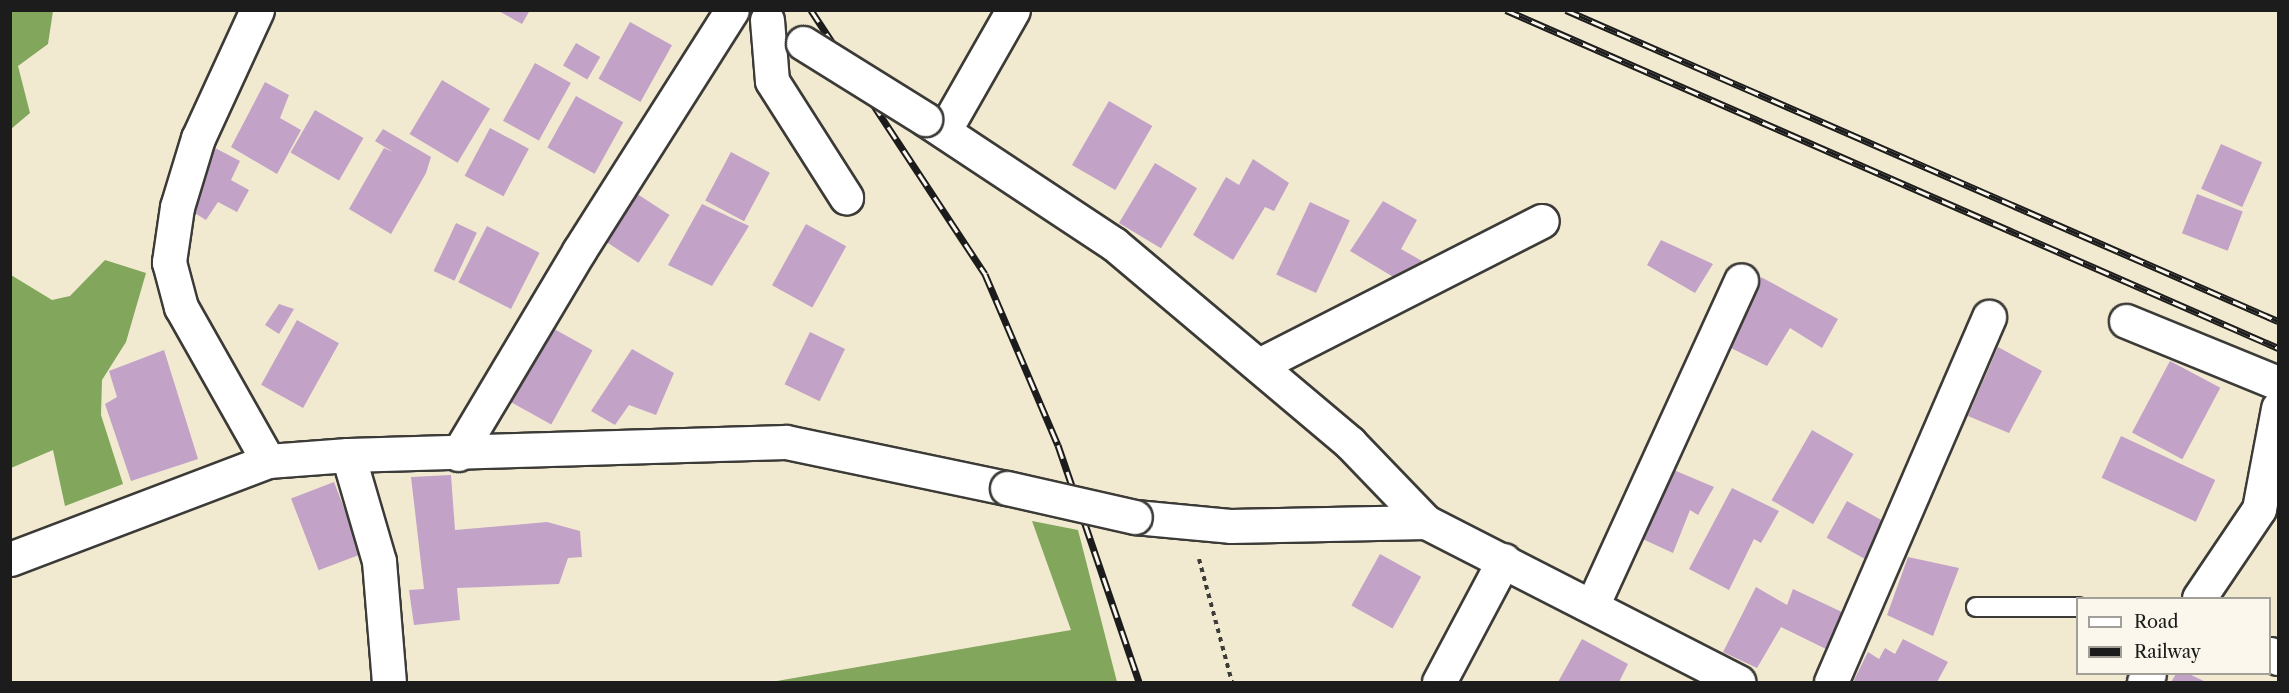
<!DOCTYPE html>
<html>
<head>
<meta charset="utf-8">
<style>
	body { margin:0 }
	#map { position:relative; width:2289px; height:693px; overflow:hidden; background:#f1ead1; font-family:"Libre Caslon Text",serif }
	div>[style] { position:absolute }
	.forest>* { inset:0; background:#81a65c }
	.building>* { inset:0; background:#c2a2c6; transform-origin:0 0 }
	.path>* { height:4px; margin-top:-2px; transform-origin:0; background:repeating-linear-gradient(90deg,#3c3b37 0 4.5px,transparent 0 9px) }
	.roads { filter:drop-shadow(2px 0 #3c3b37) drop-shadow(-2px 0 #3c3b37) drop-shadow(0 2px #3c3b37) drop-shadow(0 -2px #3c3b37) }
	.service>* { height:18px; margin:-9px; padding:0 9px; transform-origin:9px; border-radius:9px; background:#fff }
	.minor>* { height:33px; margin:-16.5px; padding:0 16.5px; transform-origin:16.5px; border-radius:16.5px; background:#fff }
	.rail>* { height:7px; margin-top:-3.5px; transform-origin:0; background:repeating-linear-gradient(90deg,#fbf7ec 0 14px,#1c1c1c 0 28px); box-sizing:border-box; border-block:2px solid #1c1c1c }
	.bridges { filter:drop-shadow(2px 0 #3c3b37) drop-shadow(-2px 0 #3c3b37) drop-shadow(0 2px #3c3b37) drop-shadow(0 -2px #3c3b37) }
	.minor-bridge>* { height:33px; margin:-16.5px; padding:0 16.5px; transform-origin:16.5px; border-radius:16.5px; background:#fff }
	span { translate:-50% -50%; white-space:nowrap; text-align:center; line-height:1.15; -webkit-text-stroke:5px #fbf7ec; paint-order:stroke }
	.frame { position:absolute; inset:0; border:12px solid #1c1c1c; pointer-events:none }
	.legend { position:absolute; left:2076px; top:597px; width:195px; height:78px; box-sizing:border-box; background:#fbf7ec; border:2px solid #a29f99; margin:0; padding:8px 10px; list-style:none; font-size:18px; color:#1c1c1c }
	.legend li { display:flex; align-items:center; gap:12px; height:30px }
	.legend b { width:30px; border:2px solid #a29f99 }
</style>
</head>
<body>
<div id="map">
	<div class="forest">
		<i style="clip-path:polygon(11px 10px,53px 11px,48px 44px,18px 66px,30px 113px,11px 129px)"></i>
		<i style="clip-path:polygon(105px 260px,146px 273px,126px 342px,102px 380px,101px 415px,123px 484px,65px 506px,53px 450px,11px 468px,11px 275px,52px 300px,70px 296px)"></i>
		<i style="clip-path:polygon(1032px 521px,1078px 530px,1117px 682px,771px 682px,1071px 630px)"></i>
	</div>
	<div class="building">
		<i style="clip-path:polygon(497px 10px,530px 10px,522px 24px)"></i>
		<i style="left:630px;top:22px;width:48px;height:65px;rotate:29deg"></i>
		<i style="left:576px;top:43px;width:28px;height:26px;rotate:30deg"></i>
		<i style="left:535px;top:63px;width:41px;height:66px;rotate:29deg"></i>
		<i style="left:442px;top:80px;width:56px;height:63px;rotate:31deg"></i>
		<i style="clip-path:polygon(265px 82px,289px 95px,280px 118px,301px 130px,277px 174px,231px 147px)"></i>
		<i style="left:576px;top:96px;width:54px;height:59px;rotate:29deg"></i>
		<i style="left:1109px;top:101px;width:50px;height:74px;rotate:30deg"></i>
		<i style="left:315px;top:110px;width:56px;height:49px;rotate:30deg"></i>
		<i style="left:490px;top:128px;width:44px;height:54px;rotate:28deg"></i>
		<i style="clip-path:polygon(383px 129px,431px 157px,426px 173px,391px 234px,349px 209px,384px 148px,393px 152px,375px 141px)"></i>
		<i style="left:2221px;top:144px;width:45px;height:49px;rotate:24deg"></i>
		<i style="clip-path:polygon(215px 148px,240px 161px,231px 180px,249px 190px,237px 212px,218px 202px,206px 220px,182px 205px)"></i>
		<i style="left:731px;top:152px;width:44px;height:55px;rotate:28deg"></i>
		<i style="clip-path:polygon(1253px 159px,1289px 183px,1274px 211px,1265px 207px,1233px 260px,1193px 235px,1226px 177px,1239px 185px)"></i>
		<i style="left:1155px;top:163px;width:49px;height:70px;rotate:31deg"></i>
		<i style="left:631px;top:190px;width:46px;height:57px;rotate:33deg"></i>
		<i style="left:2197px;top:194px;width:49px;height:42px;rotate:21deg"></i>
		<i style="clip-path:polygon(1383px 201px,1417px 220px,1401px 249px,1422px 261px,1405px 284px,1350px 251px)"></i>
		<i style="left:1310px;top:202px;width:44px;height:80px;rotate:25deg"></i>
		<i style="clip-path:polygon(702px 204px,749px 226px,712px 286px,668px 265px)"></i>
		<i style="left:456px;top:223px;width:23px;height:53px;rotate:25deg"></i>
		<i style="left:806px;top:224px;width:46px;height:70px;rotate:29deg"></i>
		<i style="left:487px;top:226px;width:59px;height:63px;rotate:27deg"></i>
		<i style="clip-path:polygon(1661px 240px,1713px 264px,1695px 293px,1647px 265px)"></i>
		<i style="clip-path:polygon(1761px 277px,1838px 319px,1822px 348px,1790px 328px,1767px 366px,1725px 345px)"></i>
		<i style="clip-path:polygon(279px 304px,294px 309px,279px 334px,265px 325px)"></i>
		<i style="left:297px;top:320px;width:48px;height:74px;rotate:29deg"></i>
		<i style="left:547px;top:325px;width:52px;height:85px;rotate:29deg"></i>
		<i style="left:810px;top:332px;width:39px;height:58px;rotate:26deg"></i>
		<i style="clip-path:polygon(1998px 347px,2042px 371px,2009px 433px,1968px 416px)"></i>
		<i style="clip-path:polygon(632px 349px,674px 373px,656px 415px,629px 405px,615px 425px,591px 411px)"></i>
		<i style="clip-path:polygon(164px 350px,198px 459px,131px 481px,105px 404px,117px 397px,109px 371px)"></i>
		<i style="left:2170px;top:361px;width:57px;height:81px;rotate:28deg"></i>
		<i style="left:1812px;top:430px;width:48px;height:81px;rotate:30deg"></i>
		<i style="left:2121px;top:436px;width:104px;height:46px;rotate:25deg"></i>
		<i style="clip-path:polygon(1669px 468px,1714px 487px,1698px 515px,1690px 510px,1673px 553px,1636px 536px)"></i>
		<i style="clip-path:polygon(451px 475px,455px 530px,547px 522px,580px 531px,582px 557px,568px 558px,559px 584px,457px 588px,460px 620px,414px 625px,409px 590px,424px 589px,411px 477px)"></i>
		<i style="left:334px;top:482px;width:77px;height:46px;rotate:69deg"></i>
		<i style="clip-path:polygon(1732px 488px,1779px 511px,1761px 543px,1754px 539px,1729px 590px,1689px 569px)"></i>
		<i style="left:1847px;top:501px;width:47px;height:42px;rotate:29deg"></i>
		<i style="left:1380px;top:554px;width:47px;height:59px;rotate:29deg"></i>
		<i style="clip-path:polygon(1908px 557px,1959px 568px,1933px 636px,1887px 615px)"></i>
		<i style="clip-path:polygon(1756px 587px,1787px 605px,1793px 589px,1844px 613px,1826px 649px,1781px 627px,1757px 668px,1723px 652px)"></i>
		<i style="clip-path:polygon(1582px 639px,1628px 664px,1619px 682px,1558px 682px)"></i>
		<i style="clip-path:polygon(1903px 639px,1948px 662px,1937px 682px,1853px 682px,1868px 652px,1879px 659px,1885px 648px,1895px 654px)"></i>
		<i style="clip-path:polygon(2176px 674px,2189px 674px,2206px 682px,2171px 682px)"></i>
	</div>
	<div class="path">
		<i style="left:1199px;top:559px;width:127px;rotate:75deg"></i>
	</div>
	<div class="roads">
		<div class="service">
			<i style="left:1976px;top:607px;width:102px"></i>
		</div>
		<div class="minor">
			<i style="left:257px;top:10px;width:141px;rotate:114.7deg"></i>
			<i style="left:198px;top:138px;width:72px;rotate:106.9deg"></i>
			<i style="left:177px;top:207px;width:56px;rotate:98.3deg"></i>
			<i style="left:169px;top:262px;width:47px;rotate:75.1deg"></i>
			<i style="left:181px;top:307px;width:177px;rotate:60.5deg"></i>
			<i style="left:767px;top:20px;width:61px;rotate:85.3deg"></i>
			<i style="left:772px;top:81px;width:138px;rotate:57.5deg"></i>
			<i style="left:925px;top:119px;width:227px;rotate:33.5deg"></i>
			<i style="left:1114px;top:244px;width:309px;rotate:40.1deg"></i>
			<i style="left:1350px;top:443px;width:110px;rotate:46.1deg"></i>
			<i style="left:1426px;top:522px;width:351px;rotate:27.1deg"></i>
			<i style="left:944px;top:131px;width:139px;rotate:-60.3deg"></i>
			<i style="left:2126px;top:321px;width:164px;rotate:22.2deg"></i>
			<i style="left:1261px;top:364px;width:315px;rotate:-27deg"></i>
			<i style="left:458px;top:454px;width:236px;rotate:-59.2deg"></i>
			<i style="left:579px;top:251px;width:285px;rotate:-57.6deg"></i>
			<i style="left:348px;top:455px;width:110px;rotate:73.7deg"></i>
			<i style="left:379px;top:561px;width:121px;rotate:85.3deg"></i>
			<i style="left:1135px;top:517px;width:95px;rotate:5.4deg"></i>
			<i style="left:1230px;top:526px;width:196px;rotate:-1.2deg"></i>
			<i style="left:10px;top:559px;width:276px;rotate:-20.8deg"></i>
			<i style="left:268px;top:461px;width:80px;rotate:-4.3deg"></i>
			<i style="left:348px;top:455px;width:438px;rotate:-1.7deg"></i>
			<i style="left:786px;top:442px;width:226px;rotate:11.8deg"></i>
			<i style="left:2199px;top:598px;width:107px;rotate:-56deg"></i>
			<i style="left:2259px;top:509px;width:103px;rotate:-79.3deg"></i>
			<i style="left:1592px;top:606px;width:358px;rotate:-65.4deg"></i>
			<i style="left:2270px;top:654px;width:9px;rotate:27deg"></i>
			<i style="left:1439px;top:682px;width:138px;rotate:-62deg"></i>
			<i style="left:1831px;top:682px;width:398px;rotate:-66.6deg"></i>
			<i style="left:2144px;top:682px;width:9px;rotate:-58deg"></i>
		</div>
	</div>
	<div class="rail">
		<i style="left:811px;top:10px;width:316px;rotate:56.6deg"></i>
		<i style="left:985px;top:274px;width:186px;rotate:66.9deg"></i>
		<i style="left:1058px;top:445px;width:250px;rotate:71.1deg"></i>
		<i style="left:1506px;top:10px;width:843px;rotate:23.64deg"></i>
		<i style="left:1566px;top:10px;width:777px;rotate:23.6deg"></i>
	</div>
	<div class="bridges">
		<div class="minor-bridge">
			<i style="left:803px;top:43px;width:144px;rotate:31.9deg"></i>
			<i style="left:1007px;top:488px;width:131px;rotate:12.8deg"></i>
		</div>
	</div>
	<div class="frame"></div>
	<ul class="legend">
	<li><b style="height:8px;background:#fff"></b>Road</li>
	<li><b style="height:8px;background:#1c1c1c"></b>Railway</li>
	</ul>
</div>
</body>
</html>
